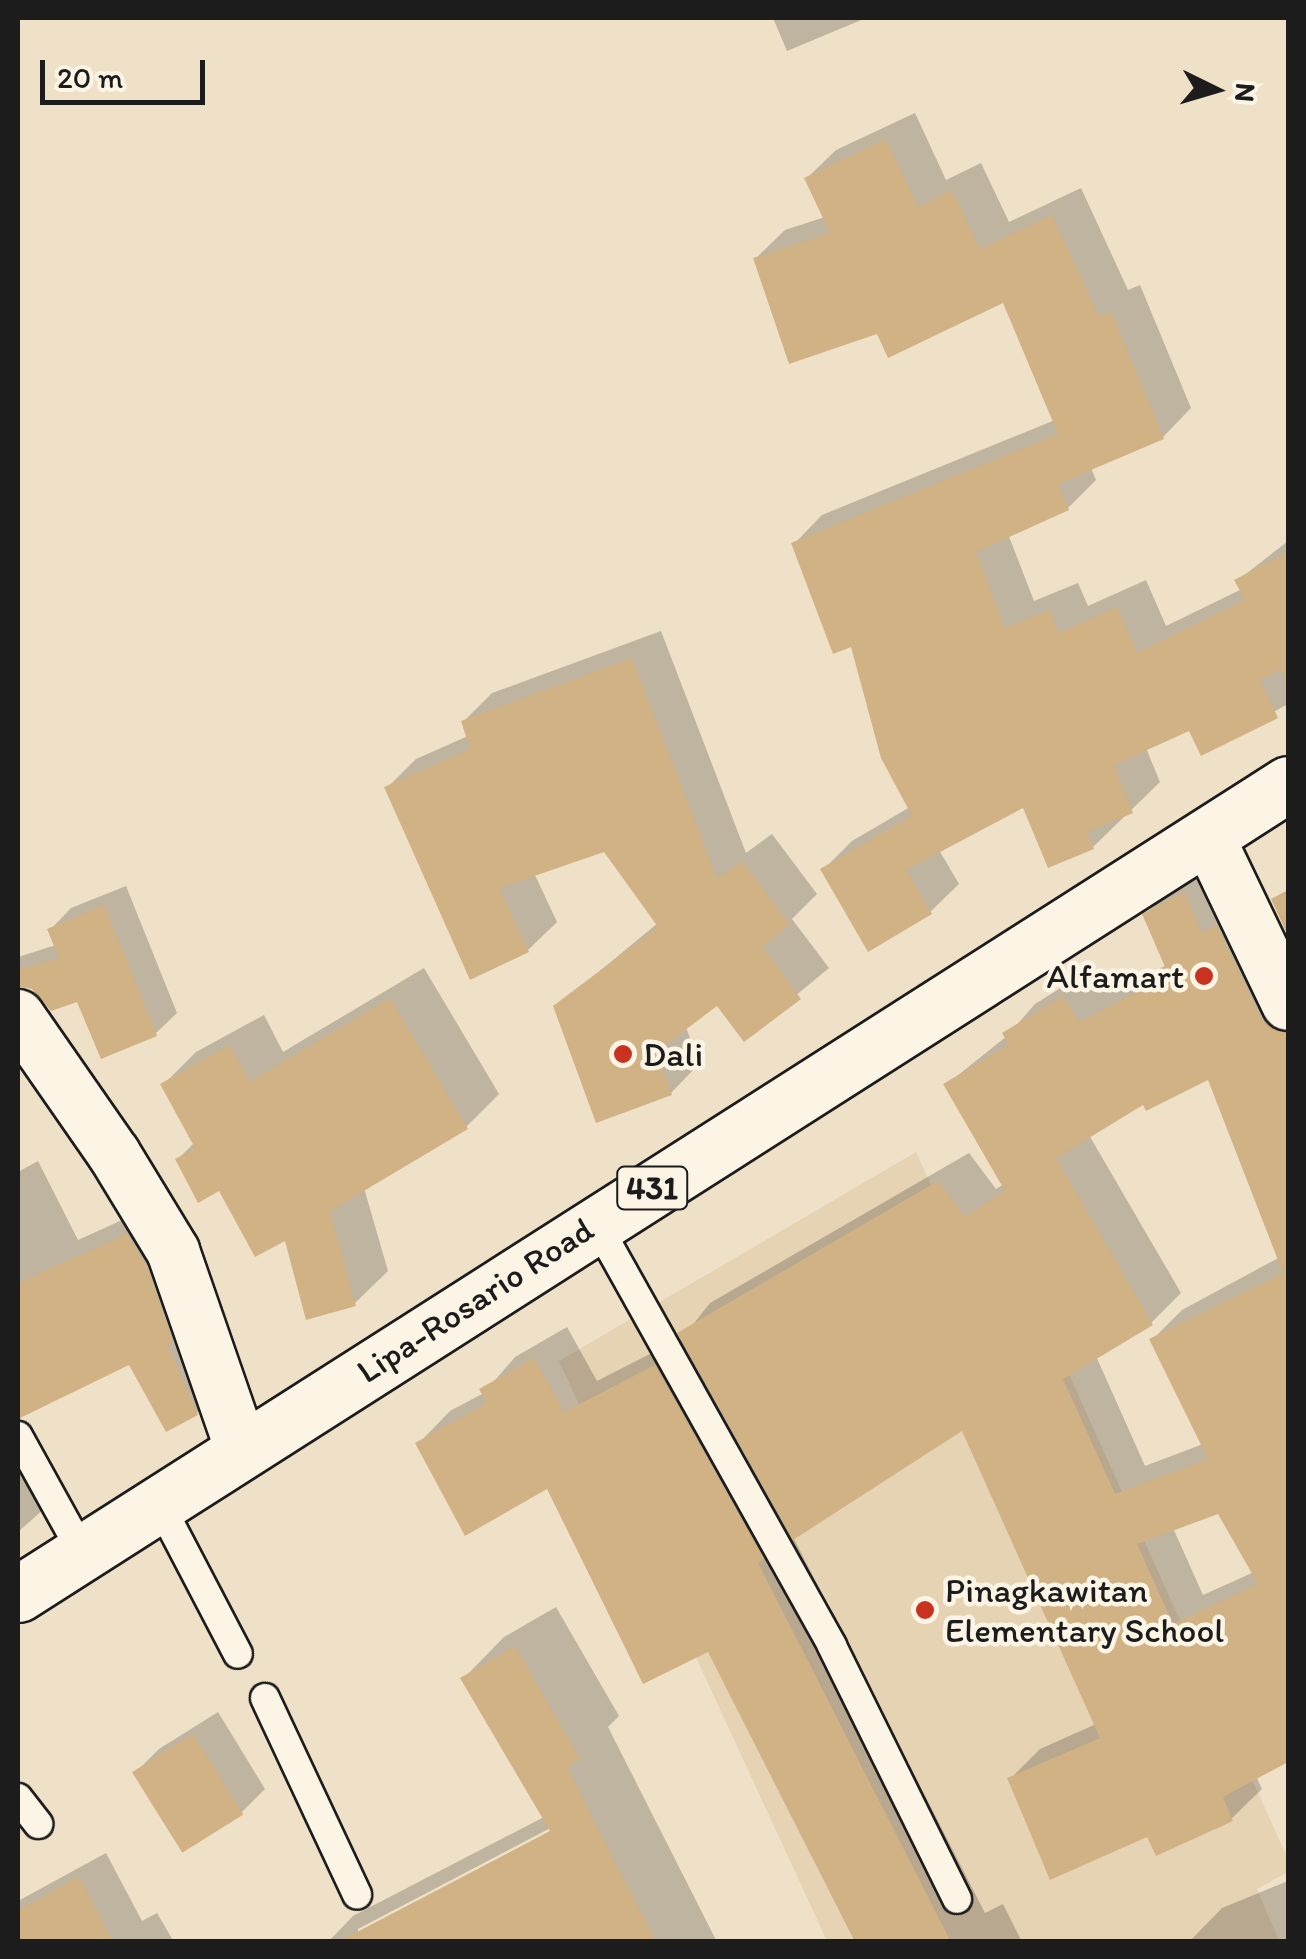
<!DOCTYPE html>
<html>
<head>
<meta charset="utf-8">
<style>
	body { margin:0 }
	#map { position:relative; width:1306px; height:1959px; overflow:hidden; background:#efe1c8; font-family:Itim,sans-serif }
	div>[style] { position:absolute }
	.built>* { inset:0; background:#e6d3b4 }
	.shadow>* { inset:0; background:#0003 }
	.building>* { inset:0; background:#d1b285; transform-origin:0 0 }
	.roads { filter:drop-shadow(2px 0 #1c1c1c) drop-shadow(-2px 0 #1c1c1c) drop-shadow(0 2px #1c1c1c) drop-shadow(0 -2px #1c1c1c) }
	.service>* { height:28px; margin:-14px; padding:0 14px; transform-origin:14px; border-radius:14px; background:#fcf5e5 }
	.minor>* { height:52px; margin:-26px; padding:0 26px; transform-origin:26px; border-radius:26px; background:#fcf5e5 }
	.primary>* { height:55px; margin:-27.5px; padding:0 27.5px; transform-origin:27.5px; border-radius:27.5px; background:#fcf5e5 }
	.dots>* { width:28px; height:28px; translate:-50% -50%; box-sizing:border-box; border:5px solid #fcf5e5; border-radius:50% }
	span { translate:-50% -50%; white-space:nowrap; text-align:center; line-height:1.15; -webkit-text-stroke:9px #fcf5e5; paint-order:stroke }
	.shield-label span { padding:2px 8px; background:#fcf5e5; border:2px solid; border-radius:8px; -webkit-text-stroke-width:0 }
	.shield-label { font-size:32px; color:#1c1c1c; font-weight:700 }
	.poi-label { font-size:35px; color:#1c1c1c }
	.right { translate:-100% -50%; text-align:right }
	.left { translate:0 -50%; text-align:left }
	.street-label { font-size:35px; color:#1c1c1c }
	.frame { position:absolute; inset:0; border:20px solid #1c1c1c; pointer-events:none }
	.north { position:absolute; left:1166px; top:40px; width:100px; height:100px; -webkit-text-stroke:8px #fcf5e5; paint-order:stroke; rotate:95deg; font-size:28px; font-weight:700; line-height:40px; text-align:center; color:#1c1c1c }
	.north::after { content:''; display:block; margin:auto; width:35px; height:45px; background:#1c1c1c; clip-path:polygon(50% 0,100% 100%,50% 72%,0 100%) }
	.scale { position:absolute; left:40px; top:60px; width:165px; height:45px; box-sizing:border-box; border:5px solid #1c1c1c; border-top:0; padding-left:12px; font-size:30px; line-height:35px; white-space:nowrap; color:#1c1c1c; -webkit-text-stroke:8px #fcf5e5; paint-order:stroke }
</style>
</head>
<body>
<div id="map">
	<div class="built">
		<i style="clip-path:polygon(916px 1152px,976px 1283px,1019px 1264px,1288px 1859px,1288px 1872px,1257px 1889px,1279px 1941px,827px 1941px,559px 1361px)"></i>
	</div>
	<div class="shadow">
		<i style="clip-path:polygon(773px 18px,866px 18px,787px 51px)"></i>
		<i style="clip-path:polygon(915px 113px,946px 180px,981px 163px,1009px 222px,1081px 188px,1128px 290px,1140px 285px,1191px 408px,1163px 437px,1091px 468px,1096px 480px,1068px 508px,1008px 534px,1034px 601px,1078px 583px,1088px 606px,1146px 580px,1166px 626px,1242px 589px,1237px 581px,1288px 541px,1288px 704px,1202px 752px,1190px 728px,1146px 748px,1160px 782px,1093px 847px,1025px 804px,939px 850px,959px 884px,930px 912px,823px 870px,852px 841px,910px 807px,852px 644px,794px 544px,822px 515px,1055px 420px,1005px 300px,878px 331px,756px 258px,785px 230px,825px 217px,807px 178px,836px 150px)"></i>
		<i style="clip-path:polygon(661px 631px,746px 853px,772px 834px,817px 894px,792px 919px,829px 968px,744px 1038px,718px 1003px,686px 1027px,699px 1064px,671px 1093px,556px 1007px,658px 923px,605px 849px,534px 873px,557px 922px,528px 950px,387px 788px,416px 759px,468px 736px,463px 722px,492px 693px)"></i>
		<i style="clip-path:polygon(evenodd,1214px 864px,1288px 983px,1288px 1759px,1256px 1776px,1262px 1789px,1232px 1818px,1148px 1833px,1010px 1779px,1040px 1749px,1096px 1724px,963px 1427px,793px 1537px,985px 1913px,1003px 1904px,1022px 1942px,858px 1942px,709px 1649px,548px 1485px,418px 1444px,450px 1411px,484px 1393px,515px 1357px,567px 1327px,597px 1381px,683px 1337px,710px 1303px,969px 1153px,996px 1189px,1004px 1184px,947px 1084px,1007px 1036px,1035px 1004px,1094px 967px,1110px 993px,1167px 965px,1145px 915px,1175px 885px,1214px 864px,1209px 1077px,1280px 1257px,1182px 1310px,1152px 1340px,1203px 1444px,1145px 1466px,1096px 1356px,1151px 1323px,1181px 1293px,1089px 1135px,1144px 1101px,1209px 1077px,1214px 864px,1219px 1510px,1254px 1572px,1203px 1595px,1173px 1528px,1219px 1510px)"></i>
		<i style="clip-path:polygon(126px 886px,177px 1013px,155px 1034px,79px 999px,18px 984px,18px 957px,56px 945px,50px 930px,71px 908px)"></i>
		<i style="clip-path:polygon(424px 968px,499px 1094px,466px 1127px,364px 1188px,388px 1271px,355px 1303px,286px 1237px,178px 1159px,195px 1142px,163px 1085px,196px 1052px,264px 1015px,283px 1052px)"></i>
		<i style="clip-path:polygon(38px 1161px,78px 1240px,160px 1203px,229px 1381px,197px 1413px,130px 1362px,18px 1414px,62px 1493px,18px 1532px,18px 1172px)"></i>
		<i style="clip-path:polygon(evenodd,556px 1607px,619px 1716px,608px 1727px,717px 1942px,328px 1942px,353px 1916px,544px 1817px,464px 1678px,504px 1637px,556px 1607px,560px 1823px,562px 1828px,358px 1934px,358px 1929px,560px 1823px)"></i>
		<i style="clip-path:polygon(218px 1712px,265px 1789px,241px 1813px,135px 1773px,159px 1749px)"></i>
		<i style="clip-path:polygon(106px 1853px,142px 1921px,157px 1913px,174px 1942px,18px 1942px,18px 1901px)"></i>
		<i style="clip-path:polygon(1288px 1881px,1288px 1942px,1189px 1942px,1222px 1908px)"></i>
	</div>
	<div class="building">
		<i style="clip-path:polygon(886px 139px,918px 207px,952px 190px,980px 249px,1052px 215px,1099px 317px,1111px 311px,1164px 439px,1058px 484px,1069px 510px,976px 552px,1005px 628px,1049px 610px,1059px 633px,1117px 607px,1137px 653px,1245px 600px,1234px 580px,1288px 552px,1288px 686px,1280px 669px,1260px 680px,1278px 718px,1201px 756px,1189px 731px,1114px 765px,1133px 813px,1087px 832px,1094px 849px,1048px 868px,1023px 808px,906px 870px,932px 914px,868px 952px,820px 869px,912px 816px,881px 758px,851px 647px,833px 654px,791px 543px,1058px 434px,1003px 303px,888px 358px,877px 334px,789px 364px,753px 258px,830px 233px,804px 178px)"></i>
		<i style="clip-path:polygon(632px 658px,717px 879px,742px 861px,790px 925px,762px 946px,801px 999px,744px 1042px,717px 1006px,656px 1052px,672px 1095px,596px 1123px,553px 1006px,658px 927px,604px 852px,499px 888px,529px 952px,470px 980px,384px 787px,470px 749px,461px 721px)"></i>
		<i style="clip-path:polygon(1288px 890px,1288px 936px,1271px 899px)"></i>
		<i style="clip-path:polygon(evenodd,1184px 892px,1202px 932px,1217px 925px,1261px 1018px,1288px 1034px,1288px 1762px,1223px 1797px,1233px 1821px,1156px 1856px,1147px 1837px,1050px 1880px,1007px 1778px,1100px 1738px,962px 1431px,793px 1540px,677px 1333px,938px 1181px,965px 1217px,1005px 1191px,943px 1084px,1009px 1045px,1002px 1033px,1063px 996px,1079px 1022px,1169px 976px,1142px 914px,1184px 892px,1208px 1080px,1283px 1273px,1149px 1339px,1208px 1459px,1115px 1494px,1063px 1379px,1153px 1325px,1056px 1158px,1143px 1105px,1146px 1111px,1208px 1080px,1184px 892px,1218px 1514px,1258px 1584px,1173px 1624px,1137px 1544px,1218px 1514px)"></i>
		<i style="clip-path:polygon(104px 905px,157px 1036px,101px 1059px,77px 1002px,51px 1011px,32px 989px,18px 986px,18px 970px,59px 958px,47px 929px)"></i>
		<i style="clip-path:polygon(390px 998px,468px 1129px,330px 1211px,356px 1306px,306px 1320px,285px 1241px,255px 1257px,219px 1191px,198px 1203px,175px 1159px,195px 1148px,160px 1084px,230px 1045px,250px 1082px)"></i>
		<i style="clip-path:polygon(127px 1234px,146px 1264px,173px 1342px,167px 1344px,198px 1415px,166px 1432px,129px 1365px,18px 1419px,18px 1283px)"></i>
		<i style="clip-path:polygon(534px 1358px,564px 1412px,655px 1365px,764px 1559px,758px 1563px,951px 1942px,855px 1942px,708px 1652px,643px 1684px,547px 1489px,465px 1536px,415px 1443px,487px 1403px,479px 1389px)"></i>
		<i style="clip-path:polygon(515px 1646px,580px 1759px,567px 1767px,656px 1942px,338px 1942px,550px 1831px,460px 1678px)"></i>
		<i style="left:193px;top:1734px;width:95px;height:72px;rotate:58deg"></i>
		<i style="clip-path:polygon(79px 1877px,113px 1942px,18px 1942px,18px 1911px)"></i>
	</div>
	<div class="roads">
		<div class="service">
			<i style="left:596px;top:1223px;width:484px;rotate:60.8deg"></i>
			<i style="left:832px;top:1646px;width:282px;rotate:63.7deg"></i>
			<i style="left:18px;top:1436px;width:132px;rotate:61.1deg"></i>
			<i style="left:159px;top:1503px;width:170px;rotate:62.4deg"></i>
			<i style="left:265px;top:1698px;width:217px;rotate:64.9deg"></i>
			<i style="left:18px;top:1798px;width:33px;rotate:52deg"></i>
		</div>
		<div class="minor">
			<i style="left:1208px;top:837px;width:185px;rotate:64.4deg"></i>
			<i style="left:18px;top:1016px;width:168px;rotate:55.2deg"></i>
			<i style="left:114px;top:1154px;width:114px;rotate:58.7deg"></i>
			<i style="left:173px;top:1251px;width:211px;rotate:70.9deg"></i>
		</div>
		<div class="primary">
			<i style="left:18px;top:1594px;width:1506px;rotate:-32.53deg"></i>
		</div>
	</div>
	<div class="dots">
		<i style="left:1204px;top:976px;background:#c8321e"></i>
		<i style="left:623px;top:1054px;background:#c8321e"></i>
		<i style="left:925px;top:1610px;background:#c8321e"></i>
	</div>
	<div class="shield-label">
		<span style="left:652px;top:1188px">431</span>
	</div>
	<div class="poi-label">
		<span class="right" style="left:1184px;top:976px">Alfamart</span>
		<span class="left" style="left:643px;top:1054px">Dali</span>
		<span class="left" style="left:945px;top:1610px">Pinagkawitan<br>Elementary School</span>
	</div>
	<div class="street-label">
		<span style="left:475px;top:1300px;rotate:-33deg">Lipa-Rosario Road</span>
	</div>
	<div class="frame"></div>
	<div class="north">N</div>
	<div class="scale">20 m</div>
</div>
</body>
</html>
